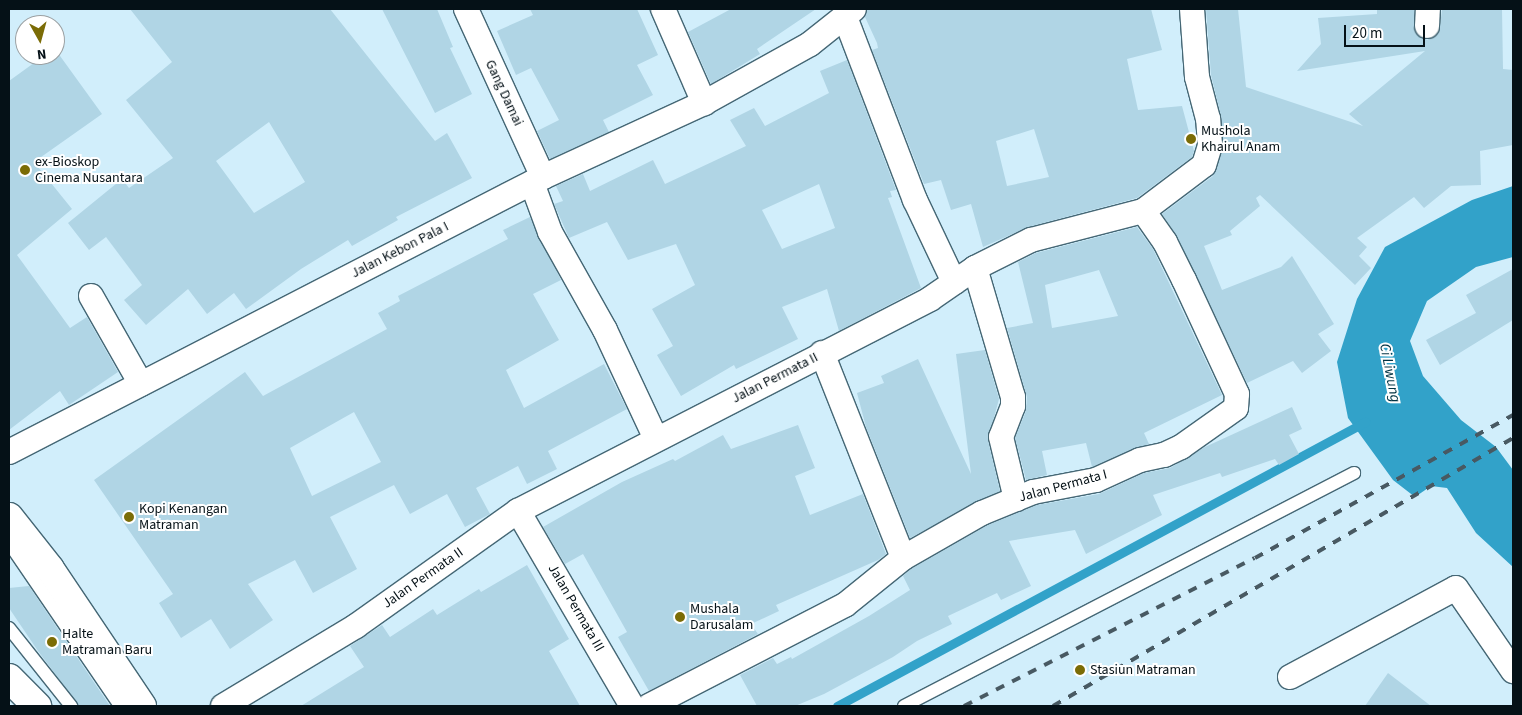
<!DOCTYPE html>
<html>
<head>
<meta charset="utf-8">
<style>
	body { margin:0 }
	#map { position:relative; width:1522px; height:715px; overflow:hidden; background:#d1eefb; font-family:"Source Sans 3",sans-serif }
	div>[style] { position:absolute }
	.water>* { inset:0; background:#32a2c9 }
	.stream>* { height:9px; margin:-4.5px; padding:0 4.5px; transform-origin:4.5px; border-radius:4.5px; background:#32a2c9 }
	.building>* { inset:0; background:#b0d5e5 }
	.roads { filter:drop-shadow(1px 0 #456775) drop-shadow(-1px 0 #456775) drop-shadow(0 1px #456775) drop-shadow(0 -1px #456775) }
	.lane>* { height:12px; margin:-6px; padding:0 6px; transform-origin:6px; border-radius:6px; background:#fff }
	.street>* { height:24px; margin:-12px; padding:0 12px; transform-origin:12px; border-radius:12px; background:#fff }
	.primary>* { height:28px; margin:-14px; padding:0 14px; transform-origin:14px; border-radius:14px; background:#fff }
	.rail>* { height:4px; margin-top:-2px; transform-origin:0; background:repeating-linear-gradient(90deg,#485962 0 9px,transparent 0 18px) }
	.dots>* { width:14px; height:14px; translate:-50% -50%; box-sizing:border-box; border:2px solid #fff; border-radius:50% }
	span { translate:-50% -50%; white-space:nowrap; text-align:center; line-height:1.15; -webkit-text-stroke:4px #fff; paint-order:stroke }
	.street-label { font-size:14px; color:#051117 }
	.poi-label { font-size:14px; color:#051117 }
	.left { translate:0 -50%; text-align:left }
	.water-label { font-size:15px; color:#003242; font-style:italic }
	.frame { position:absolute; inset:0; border:10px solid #051117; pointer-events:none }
	.north { position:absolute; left:15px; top:15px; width:50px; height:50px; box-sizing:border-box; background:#fff; border:1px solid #9ba0a2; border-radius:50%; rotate:173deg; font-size:14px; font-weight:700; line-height:20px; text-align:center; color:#051117 }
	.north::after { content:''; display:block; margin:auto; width:18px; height:22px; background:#7b6c06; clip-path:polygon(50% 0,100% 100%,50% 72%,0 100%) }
	.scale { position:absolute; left:1344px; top:25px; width:81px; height:22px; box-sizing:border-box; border:2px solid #051117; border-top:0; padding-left:6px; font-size:15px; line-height:18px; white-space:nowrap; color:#051117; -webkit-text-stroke:4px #fff; paint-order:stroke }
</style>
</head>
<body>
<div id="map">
	<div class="water">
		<i style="clip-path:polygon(1513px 186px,1513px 257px,1476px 267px,1427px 301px,1410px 341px,1423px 376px,1461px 420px,1496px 447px,1513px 470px,1513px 567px,1476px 533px,1447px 488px,1431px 486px,1415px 497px,1393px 480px,1348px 418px,1337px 362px,1357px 299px,1385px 247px,1472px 200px)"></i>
	</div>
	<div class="stream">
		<i style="left:837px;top:706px;width:600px;rotate:-28.27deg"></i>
	</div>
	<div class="building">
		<i style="clip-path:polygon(evenodd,130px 9px,330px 9px,435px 141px,447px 133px,472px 178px,396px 217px,398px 220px,352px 246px,348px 240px,301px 269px,246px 309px,234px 293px,207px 314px,188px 289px,146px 325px,124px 300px,142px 285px,106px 237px,89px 250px,68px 223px,122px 179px,129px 188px,173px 158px,126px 100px,172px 62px,130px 9px,269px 122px,305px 182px,254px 213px,216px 161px,269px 122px)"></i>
		<i style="clip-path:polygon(382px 9px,437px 9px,453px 47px,450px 48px,472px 94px,435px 113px)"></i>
		<i style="clip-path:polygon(530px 9px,637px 9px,658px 55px,637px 65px,653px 95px,603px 120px,609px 132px,550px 159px,537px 131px,559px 120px,531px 68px,516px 75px,497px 31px,533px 15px)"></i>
		<i style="clip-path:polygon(731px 9px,816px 9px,757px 49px,760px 54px,711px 84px,688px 32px)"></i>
		<i style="clip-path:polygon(evenodd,867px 9px,1151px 9px,1162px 50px,1127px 59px,1138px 110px,1182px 106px,1194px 151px,1192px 157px,1137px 198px,1028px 227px,983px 247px,971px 204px,951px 210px,941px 180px,924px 184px,872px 50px,878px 48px,877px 43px,865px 17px,867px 9px,1034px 129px,1049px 177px,1007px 186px,996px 141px,1034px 129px)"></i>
		<i style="clip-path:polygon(1206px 9px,1238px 9px,1246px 87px,1363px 126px,1349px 114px,1425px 51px,1297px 71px,1321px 44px,1318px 18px,1377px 14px,1377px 9px,1414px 9px,1415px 32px,1427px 40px,1439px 33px,1442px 10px,1502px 9px,1503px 69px,1513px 70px,1513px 145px,1480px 151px,1481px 185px,1451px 186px,1424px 208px,1414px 197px,1357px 238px,1367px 247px,1359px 256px,1371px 268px,1355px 285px,1260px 195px,1256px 198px,1260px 206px,1230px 231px,1232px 235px,1204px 246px,1222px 290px,1281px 267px,1292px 256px,1334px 324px,1318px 334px,1331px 351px,1302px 373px,1293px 361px,1247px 383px,1177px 236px,1162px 214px,1213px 176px,1223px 149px,1221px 116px,1211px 75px)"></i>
		<i style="clip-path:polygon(55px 49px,102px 114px,34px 162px,72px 209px,17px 255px,70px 328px,87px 317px,118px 372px,69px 405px,60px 391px,9px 430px,9px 81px,45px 55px,55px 55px)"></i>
		<i style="clip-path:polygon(evenodd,847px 60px,896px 190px,890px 191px,892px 197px,888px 198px,921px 288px,839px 331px,827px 289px,782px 307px,798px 339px,736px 369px,734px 365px,681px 396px,657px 355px,673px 346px,652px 309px,695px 285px,676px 244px,628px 260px,607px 222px,569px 238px,554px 204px,563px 201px,556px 186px,583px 174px,590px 191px,653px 160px,665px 184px,746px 146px,730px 120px,754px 108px,765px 126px,829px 93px,820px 71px,847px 60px,819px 184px,835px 228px,782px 249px,762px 210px,819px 184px)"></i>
		<i style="clip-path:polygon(evenodd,530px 217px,561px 280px,533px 294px,559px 340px,506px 370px,524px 408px,604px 364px,627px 409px,548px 451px,557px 469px,527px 484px,518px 466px,476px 488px,490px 514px,465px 527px,447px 494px,410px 514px,394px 485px,330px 517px,357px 569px,313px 593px,295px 560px,248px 584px,273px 620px,230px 649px,211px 619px,181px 638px,159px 603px,173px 594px,94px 480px,245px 372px,263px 396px,387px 329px,378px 313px,400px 301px,398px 296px,508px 239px,503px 230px,530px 217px,354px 412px,381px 462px,312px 496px,290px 448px,354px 412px)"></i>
		<i style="clip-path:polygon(evenodd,1137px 227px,1153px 249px,1222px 395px,1144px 433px,1149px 444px,1092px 467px,1086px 443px,1042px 451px,1047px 475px,1026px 480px,1015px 438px,1026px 411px,1027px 397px,1007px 328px,1033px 323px,1018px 262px,1036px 253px,1137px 227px,1099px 270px,1118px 316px,1052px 328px,1045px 285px,1099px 270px)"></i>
		<i style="clip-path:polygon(1513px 269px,1513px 320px,1440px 365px,1426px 340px,1476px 313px,1466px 295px)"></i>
		<i style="clip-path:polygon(985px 350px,999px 399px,988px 440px,1000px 491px,910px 538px,866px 427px,857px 393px,884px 383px,881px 376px,918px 359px,971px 474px,956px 354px)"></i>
		<i style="clip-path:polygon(1292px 407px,1302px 429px,1289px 435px,1299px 454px,1279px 465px,1275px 459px,1222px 477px,1220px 473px,1153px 495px,1162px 515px,1086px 554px,1075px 530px,1009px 541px,1031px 586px,1001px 600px,997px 593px,948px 616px,952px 624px,917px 641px,893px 657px,824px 694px,795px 706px,757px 706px,740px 675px,773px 658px,777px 664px,791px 657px,792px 659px,869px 616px,910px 590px,903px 576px,911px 569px,988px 525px,1037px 505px,1099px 494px,1144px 473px,1170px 468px,1205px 447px)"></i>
		<i style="clip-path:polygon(798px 425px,815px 468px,795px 476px,810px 515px,863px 494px,886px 554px,878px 560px,776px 605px,779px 611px,751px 624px,758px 634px,649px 691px,618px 637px,627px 632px,583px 554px,565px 564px,543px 527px,622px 482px,673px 459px,675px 461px,723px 435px,731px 449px)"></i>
		<i style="clip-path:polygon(527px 565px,569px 639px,549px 651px,580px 706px,301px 706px,364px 667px,350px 646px,382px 625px,390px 637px,433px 609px,437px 615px,479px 589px,481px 592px)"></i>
		<i style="clip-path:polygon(29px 586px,110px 706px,79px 706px,38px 651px,9px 608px,9px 588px)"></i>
		<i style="clip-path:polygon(1388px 673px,1431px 706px,1365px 706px)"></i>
	</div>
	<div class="roads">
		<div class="lane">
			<i style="left:9px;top:543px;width:197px;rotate:55.7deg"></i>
			<i style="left:9px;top:628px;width:100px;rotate:51.5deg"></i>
			<i style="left:904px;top:706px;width:507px;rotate:-27.37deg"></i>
		</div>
		<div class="street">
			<i style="left:466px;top:9px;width:185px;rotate:65.4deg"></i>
			<i style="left:663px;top:9px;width:103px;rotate:66.4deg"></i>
			<i style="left:845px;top:17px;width:196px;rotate:69.1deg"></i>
			<i style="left:915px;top:200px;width:91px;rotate:64.6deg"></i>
			<i style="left:1427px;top:26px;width:17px;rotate:-87deg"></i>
			<i style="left:532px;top:183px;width:52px;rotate:69.8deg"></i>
			<i style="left:550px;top:232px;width:112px;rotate:60.7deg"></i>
			<i style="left:605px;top:330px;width:120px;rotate:64.9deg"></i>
			<i style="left:975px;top:268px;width:134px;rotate:73.6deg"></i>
			<i style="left:1013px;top:397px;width:9px;rotate:90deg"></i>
			<i style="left:1013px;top:406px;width:33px;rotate:111deg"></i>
			<i style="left:1001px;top:437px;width:64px;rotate:76.4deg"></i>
			<i style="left:91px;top:296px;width:101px;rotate:60.4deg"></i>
			<i style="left:822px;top:353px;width:220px;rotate:68.4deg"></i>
			<i style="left:9px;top:452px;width:601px;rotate:-27.25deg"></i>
			<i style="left:543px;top:177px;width:177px;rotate:-24.7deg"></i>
			<i style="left:704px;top:103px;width:121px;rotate:-29.1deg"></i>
			<i style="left:810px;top:44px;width:56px;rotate:-38.5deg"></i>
			<i style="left:518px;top:511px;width:226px;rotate:59.7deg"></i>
			<i style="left:1290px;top:677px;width:188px;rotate:-28.2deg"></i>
			<i style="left:1456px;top:588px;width:101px;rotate:55.5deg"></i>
			<i style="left:223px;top:706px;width:155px;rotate:-31deg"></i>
			<i style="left:356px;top:626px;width:199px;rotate:-35.4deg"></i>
			<i style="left:518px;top:511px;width:463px;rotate:-27.2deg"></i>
			<i style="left:930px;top:299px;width:55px;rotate:-34.6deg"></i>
			<i style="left:975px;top:268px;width:63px;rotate:-26.6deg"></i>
			<i style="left:1031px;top:240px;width:116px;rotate:-14.5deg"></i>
			<i style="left:1143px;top:211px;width:76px;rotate:-37deg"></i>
			<i style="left:1204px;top:165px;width:21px;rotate:-73deg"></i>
			<i style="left:1210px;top:145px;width:26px;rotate:-94deg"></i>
			<i style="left:1208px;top:119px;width:43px;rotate:-104.7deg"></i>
			<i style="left:1197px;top:77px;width:68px;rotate:-94.2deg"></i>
			<i style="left:649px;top:706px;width:220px;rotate:-27.3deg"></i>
			<i style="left:845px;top:605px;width:75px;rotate:-39deg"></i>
			<i style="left:903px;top:558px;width:91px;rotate:-29.7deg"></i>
			<i style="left:982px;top:513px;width:55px;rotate:-22.4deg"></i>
			<i style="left:1033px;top:492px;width:64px;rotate:-10.8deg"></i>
			<i style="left:1096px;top:480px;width:48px;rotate:-24.4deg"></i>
			<i style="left:1140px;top:460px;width:25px;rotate:-12deg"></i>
			<i style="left:1164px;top:455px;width:19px;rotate:-25deg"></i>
			<i style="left:1181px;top:447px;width:67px;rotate:-35.3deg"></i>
			<i style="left:1236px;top:408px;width:14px;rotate:-86deg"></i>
			<i style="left:1237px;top:394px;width:126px;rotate:-114.9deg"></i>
			<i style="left:1184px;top:280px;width:42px;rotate:-116.6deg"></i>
			<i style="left:1165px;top:242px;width:38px;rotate:-125deg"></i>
		</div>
		<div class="primary">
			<i style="left:9px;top:517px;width:66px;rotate:51.7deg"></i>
			<i style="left:50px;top:569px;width:165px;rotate:56.1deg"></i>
			<i style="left:9px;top:678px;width:40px;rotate:45deg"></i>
		</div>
	</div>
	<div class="rail">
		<i style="left:964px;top:706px;width:326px;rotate:-27deg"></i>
		<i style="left:1255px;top:558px;width:295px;rotate:-29deg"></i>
		<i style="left:1053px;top:706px;width:532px;rotate:-30.23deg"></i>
	</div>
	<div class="dots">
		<i style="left:1191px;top:139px;background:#7b6c06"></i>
		<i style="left:25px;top:170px;background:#7b6c06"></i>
		<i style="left:129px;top:517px;background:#7b6c06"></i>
		<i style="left:680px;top:617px;background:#7b6c06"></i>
		<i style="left:52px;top:642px;background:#7b6c06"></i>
		<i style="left:1080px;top:670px;background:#7b6c06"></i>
	</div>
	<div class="street-label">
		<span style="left:504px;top:93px;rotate:65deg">Gang Damai</span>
		<span style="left:400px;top:250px;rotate:-27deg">Jalan Kebon Pala I</span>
		<span style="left:775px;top:378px;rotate:-27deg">Jalan Permata II</span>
		<span style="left:1063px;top:486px;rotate:-15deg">Jalan Permata I</span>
		<span style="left:423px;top:578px;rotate:-35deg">Jalan Permata II</span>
		<span style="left:576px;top:608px;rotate:60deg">Jalan Permata III</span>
	</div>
	<div class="poi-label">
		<span class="left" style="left:1201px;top:139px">Mushola<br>Khairul Anam</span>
		<span class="left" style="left:35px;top:170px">ex-Bioskop<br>Cinema Nusantara</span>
		<span class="left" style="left:139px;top:517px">Kopi Kenangan<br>Matraman</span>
		<span class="left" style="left:690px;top:617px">Mushala<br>Darusalam</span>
		<span class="left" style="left:62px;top:642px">Halte<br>Matraman Baru</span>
		<span class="left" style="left:1090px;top:670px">Stasiun Matraman</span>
	</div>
	<div class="water-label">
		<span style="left:1390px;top:373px;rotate:79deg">Ci Liwung</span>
	</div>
	<div class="frame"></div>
	<div class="north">N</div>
	<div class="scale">20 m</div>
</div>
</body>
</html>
